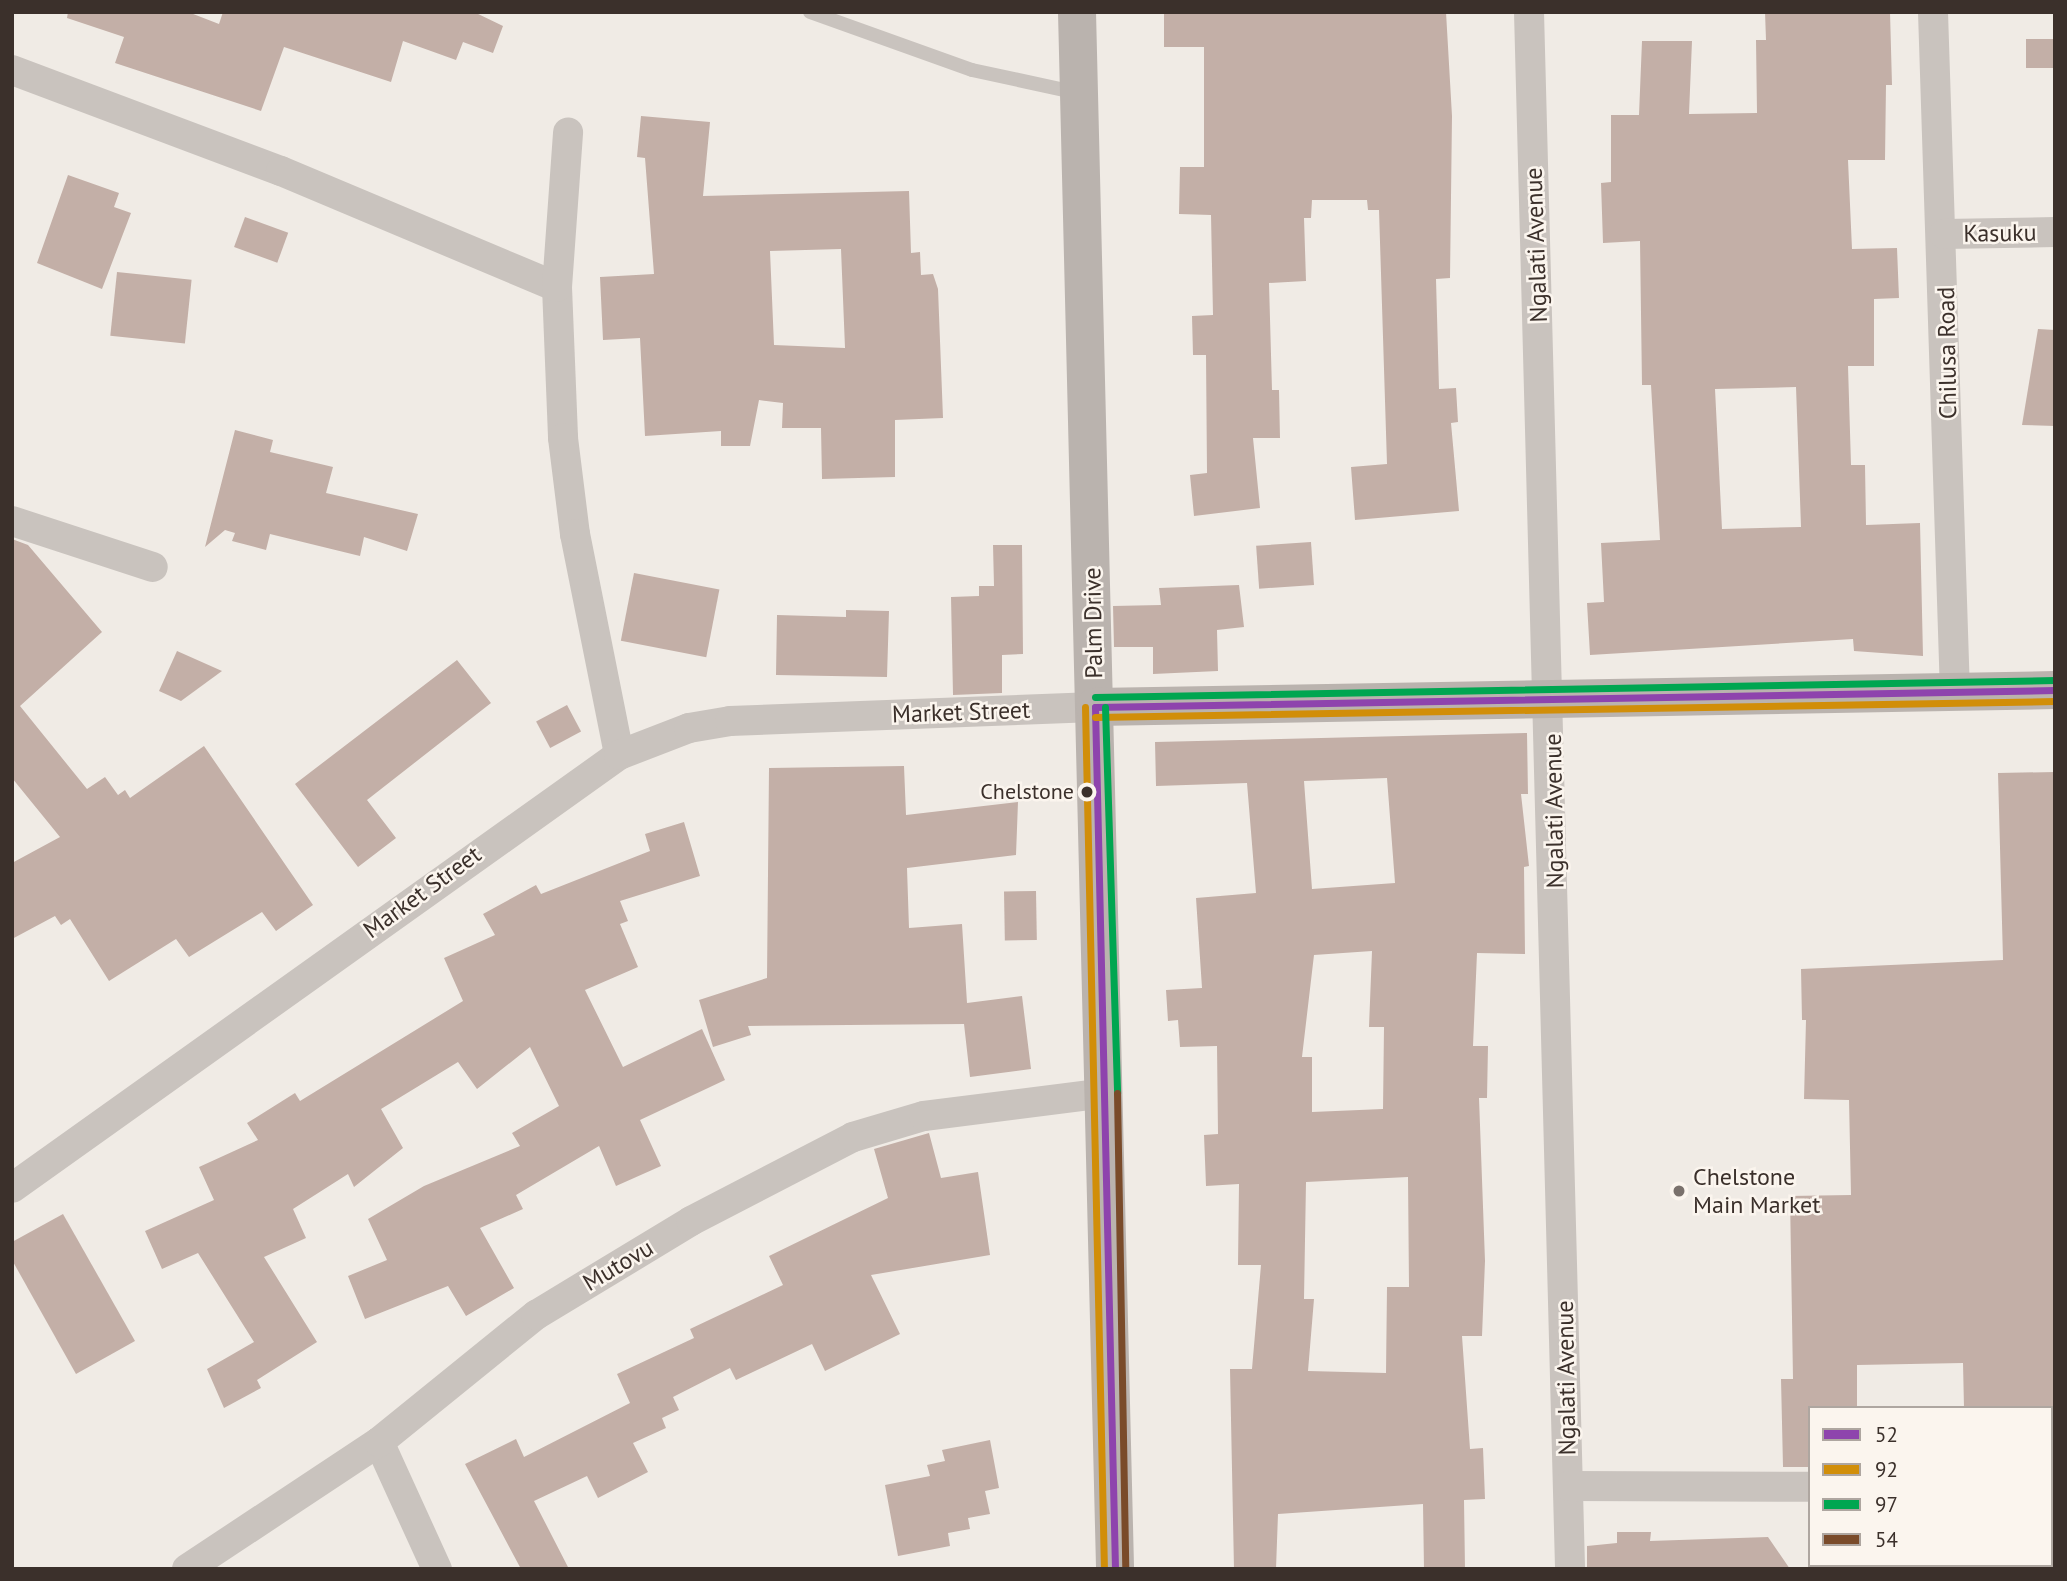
<!DOCTYPE html>
<html>
<head>
<meta charset="utf-8">
<style>
	body { margin:0 }
	#map { position:relative; width:2067px; height:1581px; overflow:hidden; background:#f0ebe5; font-family:"PT Sans",sans-serif }
	div>[style] { position:absolute }
	.building>* { inset:0; background:#c3afa7; transform-origin:0 0 }
	.lane>* { height:14px; margin:-7px; padding:0 7px; transform-origin:7px; border-radius:7px; background:#c9c3be }
	.street>* { height:30px; margin:-15px; padding:0 15px; transform-origin:15px; border-radius:15px; background:#c9c3be }
	.secondary>* { height:38px; margin:-19px; padding:0 19px; transform-origin:19px; border-radius:19px; background:#bab3ae }
	.bus-1>* { height:7px; margin:-3.5px; padding:0 3.5px; transform-origin:3.5px; border-radius:3.5px; background:#8e44ad }
	.bus-2>* { height:7px; margin:-3.5px; padding:0 3.5px; transform-origin:3.5px; border-radius:3.5px; background:#d18e09 }
	.bus-3>* { height:7px; margin:-3.5px; padding:0 3.5px; transform-origin:3.5px; border-radius:3.5px; background:#00a651 }
	.bus-4>* { height:7px; margin:-3.5px; padding:0 3.5px; transform-origin:3.5px; border-radius:3.5px; background:#7a4b2a }
	.dots>* { width:19px; height:19px; translate:-50% -50%; box-sizing:border-box; border:4px solid #fbf5ee; border-radius:50% }
	span { translate:-50% -50%; white-space:nowrap; text-align:center; line-height:1.15; -webkit-text-stroke:5px #fbf5ee; paint-order:stroke }
	.bus-label { font-size:22px; color:#3b302b }
	.right { translate:-100% -50%; text-align:right }
	.street-label { font-size:24px; color:#3b302b }
	.poi-label { font-size:24px; color:#3b302b }
	.left { translate:0 -50%; text-align:left }
	.frame { position:absolute; inset:0; border:14px solid #3b302b; pointer-events:none }
	.legend { position:absolute; left:1808px; top:1406px; width:245px; height:161px; box-sizing:border-box; background:#fbf5ee; border:2px solid #aea6a0; margin:0; padding:9px 12px; list-style:none; font-size:21px; color:#3b302b }
	.legend li { display:flex; align-items:center; gap:14px; height:35px }
	.legend b { width:35px; border:2px solid #aea6a0 }
</style>
</head>
<body>
<div id="map">
	<div class="building">
		<i style="clip-path:polygon(68px 12px,188px 12px,219px 24px,223px 12px,474px 12px,503px 26px,493px 53px,463px 42px,456px 60px,403px 41px,391px 82px,284px 47px,261px 111px,115px 63px,124px 37px,67px 18px)"></i>
		<i style="clip-path:polygon(1164px 12px,1446px 12px,1452px 116px,1450px 278px,1436px 279px,1439px 389px,1456px 388px,1458px 422px,1451px 423px,1459px 511px,1355px 520px,1351px 467px,1387px 464px,1379px 210px,1368px 210px,1367px 200px,1312px 200px,1311px 218px,1304px 218px,1306px 281px,1269px 283px,1272px 390px,1279px 390px,1280px 438px,1253px 438px,1260px 508px,1194px 516px,1190px 475px,1207px 473px,1206px 355px,1193px 355px,1192px 316px,1213px 315px,1211px 215px,1179px 214px,1180px 167px,1204px 167px,1204px 47px,1164px 47px)"></i>
		<i style="clip-path:polygon(evenodd,1765px 12px,1890px 12px,1892px 85px,1886px 85px,1885px 160px,1848px 160px,1852px 249px,1897px 248px,1899px 298px,1874px 299px,1874px 366px,1848px 366px,1851px 465px,1865px 465px,1866px 525px,1920px 523px,1923px 656px,1854px 651px,1853px 639px,1590px 655px,1587px 603px,1604px 602px,1601px 543px,1660px 540px,1651px 385px,1642px 385px,1640px 241px,1603px 243px,1601px 183px,1611px 182px,1611px 115px,1639px 115px,1642px 41px,1692px 41px,1689px 114px,1757px 113px,1756px 40px,1766px 40px,1765px 12px,1796px 387px,1801px 527px,1722px 529px,1715px 389px,1796px 387px)"></i>
		<i style="left:2026px;top:39px;width:29px;height:29px"></i>
		<i style="clip-path:polygon(evenodd,641px 116px,710px 122px,703px 196px,909px 191px,911px 253px,920px 252px,921px 275px,933px 274px,938px 289px,943px 418px,895px 420px,895px 477px,822px 479px,821px 428px,782px 428px,783px 403px,759px 400px,750px 446px,721px 446px,721px 431px,645px 436px,640px 338px,603px 340px,600px 277px,654px 274px,645px 158px,637px 157px,641px 116px,841px 249px,845px 348px,774px 345px,770px 251px,841px 249px)"></i>
		<i style="clip-path:polygon(68px 175px,119px 193px,114px 207px,131px 213px,102px 289px,37px 263px)"></i>
		<i style="left:245px;top:217px;width:46px;height:32px;rotate:20deg"></i>
		<i style="left:117px;top:272px;width:75px;height:64px;rotate:6deg"></i>
		<i style="clip-path:polygon(2038px 329px,2055px 330px,2055px 426px,2022px 425px)"></i>
		<i style="clip-path:polygon(235px 430px,273px 440px,270px 452px,333px 467px,326px 493px,418px 514px,407px 551px,364px 537px,360px 556px,270px 534px,266px 550px,232px 541px,235px 533px,225px 530px,205px 547px)"></i>
		<i style="clip-path:polygon(12px 539px,28px 545px,102px 632px,20px 706px,87px 789px,105px 777px,118px 795px,125px 790px,130px 798px,204px 746px,313px 905px,276px 931px,262px 912px,189px 957px,176px 939px,109px 981px,70px 919px,61px 925px,55px 916px,12px 939px,12px 863px,60px 837px,12px 778px)"></i>
		<i style="left:1311px;top:542px;width:43px;height:55px;rotate:86deg"></i>
		<i style="clip-path:polygon(993px 545px,1022px 545px,1023px 654px,1002px 655px,1002px 693px,953px 695px,951px 597px,979px 596px,979px 586px,994px 586px)"></i>
		<i style="left:634px;top:573px;width:87px;height:69px;rotate:11deg"></i>
		<i style="clip-path:polygon(1239px 585px,1244px 627px,1217px 630px,1218px 671px,1153px 674px,1153px 647px,1114px 647px,1113px 606px,1161px 605px,1159px 588px)"></i>
		<i style="clip-path:polygon(846px 610px,889px 611px,887px 677px,776px 675px,777px 615px,846px 617px)"></i>
		<i style="clip-path:polygon(177px 651px,222px 671px,181px 701px,159px 691px)"></i>
		<i style="clip-path:polygon(457px 660px,491px 703px,367px 800px,396px 838px,358px 867px,295px 784px)"></i>
		<i style="left:567px;top:705px;width:30px;height:35px;rotate:62deg"></i>
		<i style="clip-path:polygon(evenodd,1527px 733px,1528px 794px,1521px 794px,1529px 866px,1524px 867px,1525px 954px,1477px 953px,1473px 1046px,1488px 1046px,1487px 1098px,1479px 1098px,1485px 1261px,1482px 1336px,1462px 1336px,1470px 1449px,1483px 1448px,1485px 1499px,1464px 1500px,1465px 1569px,1424px 1569px,1423px 1504px,1278px 1514px,1276px 1569px,1234px 1569px,1230px 1369px,1252px 1369px,1261px 1265px,1238px 1265px,1239px 1184px,1206px 1186px,1204px 1135px,1218px 1134px,1217px 1046px,1180px 1047px,1178px 1020px,1168px 1021px,1166px 990px,1202px 988px,1196px 898px,1256px 893px,1247px 783px,1156px 786px,1155px 742px,1527px 733px,1387px 778px,1395px 883px,1312px 889px,1304px 781px,1387px 778px,1527px 733px,1372px 951px,1369px 1027px,1384px 1027px,1383px 1109px,1312px 1112px,1312px 1057px,1302px 1057px,1314px 955px,1372px 951px,1527px 733px,1408px 1177px,1409px 1287px,1387px 1287px,1386px 1373px,1308px 1371px,1314px 1299px,1304px 1299px,1306px 1182px,1408px 1177px)"></i>
		<i style="clip-path:polygon(904px 766px,906px 815px,1018px 802px,1016px 855px,907px 868px,909px 928px,962px 924px,967px 1003px,1022px 996px,1031px 1069px,970px 1077px,964px 1024px,748px 1026px,751px 1035px,713px 1047px,699px 1000px,767px 978px,769px 768px)"></i>
		<i style="clip-path:polygon(2055px 772px,2055px 1408px,1964px 1408px,1963px 1363px,1857px 1365px,1857px 1408px,1810px 1408px,1810px 1467px,1783px 1467px,1781px 1379px,1793px 1379px,1790px 1196px,1851px 1195px,1849px 1100px,1804px 1099px,1806px 1020px,1802px 1020px,1801px 969px,2003px 960px,1998px 773px)"></i>
		<i style="clip-path:polygon(684px 822px,700px 876px,620px 901px,628px 921px,620px 924px,638px 967px,585px 990px,623px 1067px,702px 1029px,725px 1080px,640px 1120px,661px 1166px,616px 1186px,599px 1146px,516px 1195px,523px 1209px,480px 1228px,514px 1288px,466px 1316px,448px 1286px,365px 1319px,348px 1276px,387px 1260px,368px 1219px,424px 1186px,520px 1146px,512px 1133px,559px 1106px,530px 1047px,477px 1089px,458px 1062px,381px 1109px,403px 1148px,354px 1187px,348px 1174px,293px 1209px,306px 1238px,264px 1257px,317px 1342px,257px 1380px,261px 1388px,224px 1408px,207px 1369px,254px 1342px,198px 1253px,162px 1269px,145px 1231px,214px 1200px,199px 1167px,258px 1140px,247px 1123px,295px 1093px,300px 1101px,463px 1001px,444px 958px,495px 935px,483px 914px,536px 885px,541px 894px,650px 851px,645px 834px)"></i>
		<i style="left:1036px;top:891px;width:49px;height:32px;rotate:89deg"></i>
		<i style="clip-path:polygon(929px 1133px,941px 1178px,978px 1172px,990px 1255px,871px 1275px,900px 1334px,825px 1371px,812px 1344px,736px 1380px,730px 1368px,673px 1397px,679px 1410px,662px 1418px,666px 1428px,633px 1443px,648px 1472px,598px 1498px,587px 1476px,534px 1501px,569px 1569px,521px 1569px,465px 1464px,516px 1439px,524px 1457px,630px 1403px,617px 1374px,694px 1338px,690px 1329px,783px 1285px,769px 1256px,888px 1198px,874px 1149px)"></i>
		<i style="clip-path:polygon(63px 1214px,135px 1341px,76px 1374px,12px 1260px,12px 1242px)"></i>
		<i style="clip-path:polygon(990px 1440px,999px 1488px,985px 1491px,990px 1514px,968px 1518px,970px 1529px,948px 1533px,950px 1546px,898px 1556px,885px 1485px,930px 1476px,927px 1465px,945px 1461px,942px 1450px)"></i>
		<i style="clip-path:polygon(1617px 1532px,1651px 1532px,1650px 1541px,1768px 1537px,1790px 1569px,1587px 1569px,1587px 1546px,1617px 1543px)"></i>
	</div>
	<div class="lane">
		<i style="left:810px;top:12px;width:172px;rotate:19.7deg"></i>
		<i style="left:972px;top:70px;width:108px;rotate:12.2deg"></i>
	</div>
	<div class="street">
		<i style="left:1529px;top:12px;width:1558px;rotate:88.49deg"></i>
		<i style="left:1933px;top:12px;width:682px;rotate:88.15deg"></i>
		<i style="left:12px;top:70px;width:287px;rotate:20.6deg"></i>
		<i style="left:281px;top:171px;width:299px;rotate:22.8deg"></i>
		<i style="left:557px;top:287px;width:151px;rotate:87.7deg"></i>
		<i style="left:563px;top:438px;width:97px;rotate:82.9deg"></i>
		<i style="left:575px;top:534px;width:225px;rotate:78.7deg"></i>
		<i style="left:1944px;top:234px;width:111px;rotate:-1deg"></i>
		<i style="left:557px;top:287px;width:155px;rotate:-85.9deg"></i>
		<i style="left:12px;top:521px;width:148px;rotate:18.1deg"></i>
		<i style="left:12px;top:1188px;width:746px;rotate:-35.5deg"></i>
		<i style="left:619px;top:755px;width:75px;rotate:-21.1deg"></i>
		<i style="left:689px;top:728px;width:42px;rotate:-9.7deg"></i>
		<i style="left:730px;top:721px;width:365px;rotate:-2.2deg"></i>
		<i style="left:379px;top:1442px;width:140px;rotate:65.5deg"></i>
		<i style="left:1569px;top:1486px;width:241px;rotate:0.2deg"></i>
		<i style="left:2051px;top:1487px;width:4px"></i>
		<i style="left:1976px;top:1565px;width:4px;rotate:90deg"></i>
		<i style="left:187px;top:1569px;width:230px;rotate:-33.5deg"></i>
		<i style="left:379px;top:1442px;width:202px;rotate:-39deg"></i>
		<i style="left:536px;top:1315px;width:181px;rotate:-31.2deg"></i>
		<i style="left:691px;top:1221px;width:182px;rotate:-27.4deg"></i>
		<i style="left:853px;top:1137px;width:74px;rotate:-16.5deg"></i>
		<i style="left:924px;top:1116px;width:184px;rotate:-7.2deg"></i>
	</div>
	<div class="secondary">
		<i style="left:1077px;top:12px;width:1557px;rotate:88.6deg"></i>
		<i style="left:1095px;top:707px;width:960px;rotate:-1.01deg"></i>
	</div>
	<div class="bus-1">
		<i style="left:1095px;top:707px;width:960px;rotate:-1.01deg"></i>
		<i style="left:1095px;top:707px;width:862px;rotate:88.67deg"></i>
	</div>
	<div class="bus-2">
		<i style="left:1085px;top:707px;width:862px;rotate:88.74deg"></i>
		<i style="left:1095px;top:717px;width:960px;rotate:-0.95deg"></i>
	</div>
	<div class="bus-3">
		<i style="left:1095px;top:697px;width:960px;rotate:-1.01deg"></i>
		<i style="left:1105px;top:707px;width:386px;rotate:88.2deg"></i>
	</div>
	<div class="bus-4">
		<i style="left:1117px;top:1093px;width:476px;rotate:89deg"></i>
	</div>
	<div class="dots">
		<i style="left:1087px;top:792px;background:#3b302b"></i>
		<i style="left:1679px;top:1191px;background:#7a716c"></i>
	</div>
	<div class="bus-label">
		<span class="right" style="left:1074px;top:792px">Chelstone</span>
	</div>
	<div class="street-label">
		<span style="left:2000px;top:233px;rotate:-1deg">Kasuku</span>
		<span style="left:1536px;top:245px;rotate:-92deg">Ngalati Avenue</span>
		<span style="left:1947px;top:353px;rotate:-91deg">Chilusa Road</span>
		<span style="left:1093px;top:623px;rotate:-91deg">Palm Drive</span>
		<span style="left:961px;top:712px;rotate:-2deg">Market Street</span>
		<span style="left:1554px;top:811px;rotate:-91deg">Ngalati Avenue</span>
		<span style="left:422px;top:892px;rotate:-36deg">Market Street</span>
		<span style="left:618px;top:1265px;rotate:-31deg">Mutovu</span>
		<span style="left:1566px;top:1378px;rotate:-91deg">Ngalati Avenue</span>
	</div>
	<div class="poi-label">
		<span class="left" style="left:1693px;top:1191px">Chelstone<br>Main Market</span>
	</div>
	<div class="frame"></div>
	<ul class="legend">
	<li><b style="height:9px;background:#8e44ad"></b>52</li>
	<li><b style="height:9px;background:#d18e09"></b>92</li>
	<li><b style="height:9px;background:#00a651"></b>97</li>
	<li><b style="height:9px;background:#7a4b2a"></b>54</li>
	</ul>
</div>
</body>
</html>
